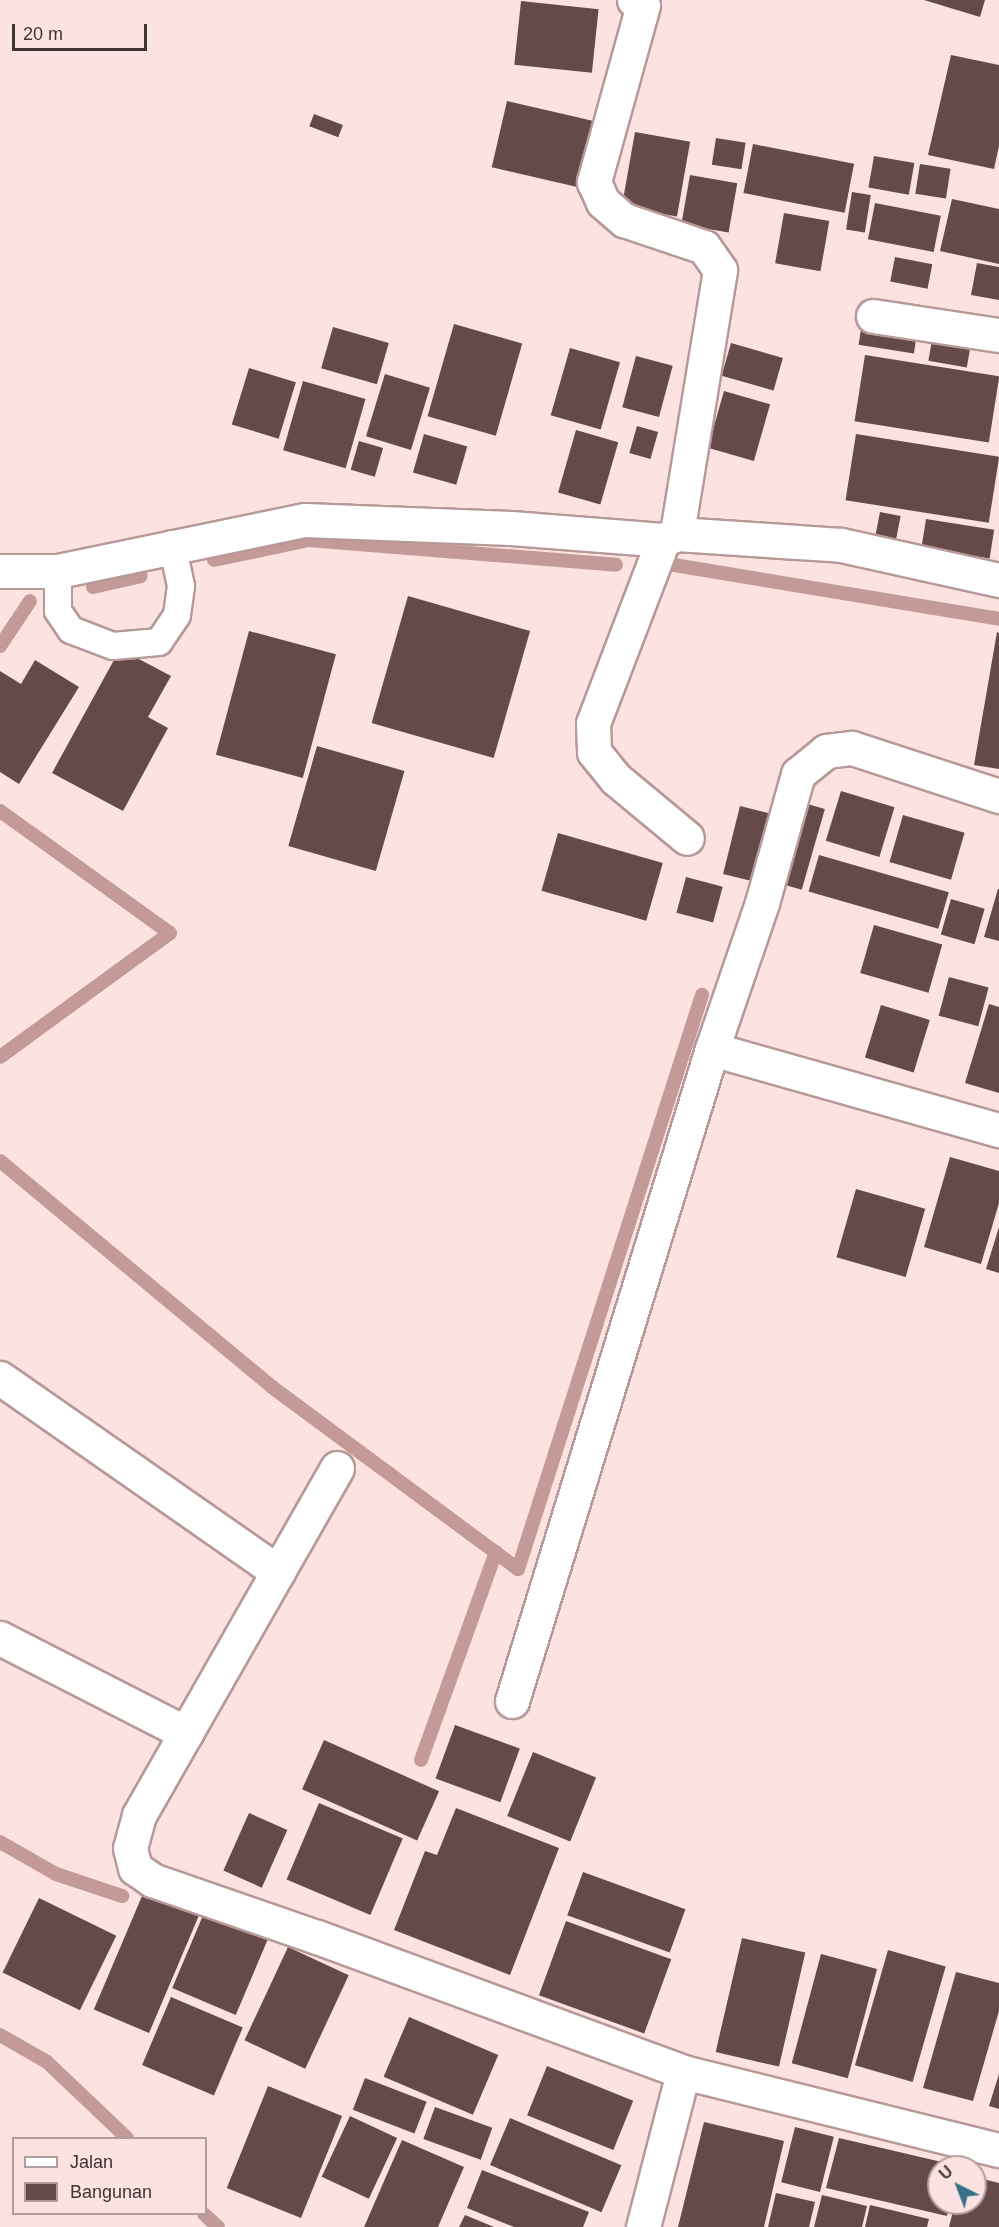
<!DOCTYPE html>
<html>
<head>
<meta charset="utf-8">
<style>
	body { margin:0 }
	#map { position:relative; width:999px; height:2227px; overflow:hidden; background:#fce3e2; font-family:Helvetica,sans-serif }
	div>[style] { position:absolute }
	.stream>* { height:14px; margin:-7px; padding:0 7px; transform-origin:7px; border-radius:7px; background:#c39a98 }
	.building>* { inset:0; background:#644b4a; transform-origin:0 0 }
	.roads { filter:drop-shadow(2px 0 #b69998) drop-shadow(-2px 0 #b69998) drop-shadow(0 2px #b69998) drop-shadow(0 -2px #b69998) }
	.service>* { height:26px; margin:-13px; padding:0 13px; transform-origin:13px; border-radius:13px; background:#fff }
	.minor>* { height:33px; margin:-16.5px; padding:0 16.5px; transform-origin:16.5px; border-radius:16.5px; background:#fff }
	span { translate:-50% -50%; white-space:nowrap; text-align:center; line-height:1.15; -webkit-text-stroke:6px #fce3e2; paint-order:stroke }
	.legend { position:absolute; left:12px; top:2137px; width:195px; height:78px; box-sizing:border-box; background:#fce3e2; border:2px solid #b09d9c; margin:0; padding:8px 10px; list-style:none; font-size:18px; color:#3f3333 }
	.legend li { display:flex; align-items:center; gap:12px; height:30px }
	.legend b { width:30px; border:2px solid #b09d9c }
	.north { position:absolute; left:927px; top:2155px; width:60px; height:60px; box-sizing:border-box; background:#fce3e2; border:2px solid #b09d9c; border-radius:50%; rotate:318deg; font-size:16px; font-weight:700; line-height:24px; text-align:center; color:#3f3333 }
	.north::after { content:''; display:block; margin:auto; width:21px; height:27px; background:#39718b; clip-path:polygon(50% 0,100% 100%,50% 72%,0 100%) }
	.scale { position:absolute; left:12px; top:24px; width:135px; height:27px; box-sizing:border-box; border:3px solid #3f3333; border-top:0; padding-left:8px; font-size:18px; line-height:21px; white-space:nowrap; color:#3f3333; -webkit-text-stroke:4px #fce3e2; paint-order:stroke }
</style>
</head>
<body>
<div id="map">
	<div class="stream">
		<i style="left:214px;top:560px;width:96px;rotate:-12deg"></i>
		<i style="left:308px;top:540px;width:309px;rotate:4.6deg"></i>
		<i style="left:662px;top:563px;width:342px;rotate:9.4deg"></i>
		<i style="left:93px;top:587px;width:49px;rotate:-12.9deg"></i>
		<i style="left:0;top:646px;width:54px;rotate:-56.3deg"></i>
		<i style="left:0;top:811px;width:209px;rotate:35.7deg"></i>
		<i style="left:170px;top:933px;width:210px;rotate:143.9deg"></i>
		<i style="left:0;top:1161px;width:354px;rotate:39.7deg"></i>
		<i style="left:272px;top:1387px;width:306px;rotate:36.5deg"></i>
		<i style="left:518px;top:1569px;width:603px;rotate:-72.23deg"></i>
		<i style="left:421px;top:1760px;width:221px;rotate:-70.2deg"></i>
		<i style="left:0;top:1842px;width:64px;rotate:29.7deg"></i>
		<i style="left:56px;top:1874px;width:70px;rotate:18.4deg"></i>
		<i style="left:0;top:2035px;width:54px;rotate:29.9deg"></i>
		<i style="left:47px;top:2062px;width:110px;rotate:43.5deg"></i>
		<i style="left:204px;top:2214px;width:19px;rotate:43deg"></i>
	</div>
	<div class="building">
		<i style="clip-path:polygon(924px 0,985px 0,980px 17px)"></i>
		<i style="left:521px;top:1px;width:78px;height:64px;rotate:6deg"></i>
		<i style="clip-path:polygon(951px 55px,999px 65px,999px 146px,994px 169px,928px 155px)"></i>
		<i style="left:507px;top:101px;width:91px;height:68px;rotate:13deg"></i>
		<i style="left:314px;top:114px;width:31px;height:13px;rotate:21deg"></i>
		<i style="left:635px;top:132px;width:56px;height:76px;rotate:10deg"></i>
		<i style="left:716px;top:138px;width:30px;height:27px;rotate:9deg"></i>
		<i style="left:753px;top:144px;width:103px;height:50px;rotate:11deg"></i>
		<i style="left:874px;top:156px;width:41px;height:32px;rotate:10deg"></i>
		<i style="left:920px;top:164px;width:31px;height:30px;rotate:9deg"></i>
		<i style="left:690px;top:175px;width:48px;height:50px;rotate:10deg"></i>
		<i style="left:852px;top:192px;width:19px;height:38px;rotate:9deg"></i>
		<i style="clip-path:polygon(952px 199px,999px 209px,999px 264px,940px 251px)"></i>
		<i style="left:875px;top:203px;width:67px;height:37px;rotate:11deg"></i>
		<i style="left:784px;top:213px;width:46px;height:51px;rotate:10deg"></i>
		<i style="left:895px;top:257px;width:38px;height:25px;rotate:11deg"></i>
		<i style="clip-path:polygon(977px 263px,999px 267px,999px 300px,971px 295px)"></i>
		<i style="left:862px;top:323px;width:56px;height:22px;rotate:9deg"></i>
		<i style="left:454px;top:324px;width:71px;height:96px;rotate:16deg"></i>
		<i style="left:333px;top:327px;width:58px;height:43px;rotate:16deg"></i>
		<i style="left:932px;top:340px;width:39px;height:21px;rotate:10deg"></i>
		<i style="left:731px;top:343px;width:54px;height:34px;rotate:16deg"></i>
		<i style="left:570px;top:348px;width:52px;height:70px;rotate:16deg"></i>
		<i style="left:865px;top:355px;width:136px;height:67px;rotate:9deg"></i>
		<i style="left:636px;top:356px;width:38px;height:53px;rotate:15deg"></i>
		<i style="left:249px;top:368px;width:49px;height:59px;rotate:17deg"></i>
		<i style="left:385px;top:374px;width:47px;height:65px;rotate:17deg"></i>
		<i style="left:303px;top:381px;width:65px;height:72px;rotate:16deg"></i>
		<i style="left:724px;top:391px;width:48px;height:59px;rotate:16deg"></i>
		<i style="left:637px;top:426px;width:22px;height:28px;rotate:16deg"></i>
		<i style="left:576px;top:430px;width:44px;height:65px;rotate:16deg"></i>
		<i style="left:424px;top:434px;width:45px;height:40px;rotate:16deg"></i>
		<i style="left:856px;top:434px;width:145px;height:67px;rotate:9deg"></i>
		<i style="left:359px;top:441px;width:25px;height:30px;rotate:16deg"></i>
		<i style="left:880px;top:512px;width:21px;height:27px;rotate:11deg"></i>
		<i style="left:926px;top:519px;width:69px;height:29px;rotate:9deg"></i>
		<i style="left:408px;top:596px;width:127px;height:132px;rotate:16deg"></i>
		<i style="left:249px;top:631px;width:90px;height:128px;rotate:15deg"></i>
		<i style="clip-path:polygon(997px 632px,999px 633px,999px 769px,974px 765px)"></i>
		<i style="clip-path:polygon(120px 649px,171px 676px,148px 717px,168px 728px,123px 811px,52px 773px)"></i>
		<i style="clip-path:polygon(35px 660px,79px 687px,19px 784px,0 772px,0 671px,21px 684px)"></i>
		<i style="left:317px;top:746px;width:91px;height:104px;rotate:16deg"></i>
		<i style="left:841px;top:791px;width:56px;height:52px;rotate:17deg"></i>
		<i style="left:797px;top:801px;width:29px;height:84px;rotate:16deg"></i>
		<i style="left:740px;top:806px;width:37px;height:70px;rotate:14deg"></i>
		<i style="left:903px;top:815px;width:64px;height:49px;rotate:16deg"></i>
		<i style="left:558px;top:833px;width:109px;height:60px;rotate:16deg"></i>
		<i style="left:819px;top:855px;width:135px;height:38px;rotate:16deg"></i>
		<i style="left:686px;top:877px;width:38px;height:37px;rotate:15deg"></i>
		<i style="clip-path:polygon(998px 889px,999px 889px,999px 941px,984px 937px)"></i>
		<i style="left:951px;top:899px;width:35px;height:37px;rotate:16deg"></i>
		<i style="left:874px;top:925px;width:71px;height:50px;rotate:16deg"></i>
		<i style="left:949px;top:977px;width:41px;height:40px;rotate:15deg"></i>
		<i style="clip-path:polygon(989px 1004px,999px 1007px,999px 1093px,965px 1083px)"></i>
		<i style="left:881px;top:1005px;width:51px;height:55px;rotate:17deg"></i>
		<i style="clip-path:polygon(950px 1157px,999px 1171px,999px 1203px,981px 1264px,924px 1247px)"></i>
		<i style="left:856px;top:1189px;width:72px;height:71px;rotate:16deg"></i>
		<i style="clip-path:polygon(999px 1227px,999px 1273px,986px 1269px)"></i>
		<i style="left:455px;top:1725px;width:69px;height:57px;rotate:20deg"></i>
		<i style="left:324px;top:1740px;width:126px;height:54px;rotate:24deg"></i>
		<i style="left:533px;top:1752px;width:68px;height:69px;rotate:22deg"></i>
		<i style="left:319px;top:1803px;width:91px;height:83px;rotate:23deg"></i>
		<i style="clip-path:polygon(456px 1808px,559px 1848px,510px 1975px,394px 1930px,425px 1851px,437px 1855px)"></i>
		<i style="left:249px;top:1813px;width:42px;height:63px;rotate:24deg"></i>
		<i style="left:583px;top:1872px;width:109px;height:46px;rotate:20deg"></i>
		<i style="left:145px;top:1889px;width:60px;height:131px;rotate:23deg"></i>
		<i style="left:39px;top:1898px;width:86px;height:83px;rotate:26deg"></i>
		<i style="left:207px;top:1906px;width:69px;height:89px;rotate:23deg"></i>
		<i style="left:566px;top:1921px;width:112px;height:79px;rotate:20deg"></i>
		<i style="left:742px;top:1938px;width:65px;height:117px;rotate:13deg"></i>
		<i style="left:288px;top:1947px;width:67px;height:103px;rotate:25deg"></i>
		<i style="left:888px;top:1950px;width:60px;height:120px;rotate:16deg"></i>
		<i style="left:821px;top:1954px;width:58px;height:113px;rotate:15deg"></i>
		<i style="clip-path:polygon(956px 1972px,999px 1983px,999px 2011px,973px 2101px,923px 2088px)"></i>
		<i style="left:171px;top:1997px;width:78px;height:74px;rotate:23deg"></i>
		<i style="left:409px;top:2017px;width:97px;height:65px;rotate:23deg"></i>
		<i style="left:547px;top:2066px;width:93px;height:53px;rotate:22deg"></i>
		<i style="clip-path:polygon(999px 2074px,999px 2109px,989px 2106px)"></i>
		<i style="left:365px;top:2078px;width:66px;height:34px;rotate:21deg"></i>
		<i style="left:268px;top:2086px;width:80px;height:110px;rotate:22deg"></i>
		<i style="left:435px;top:2107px;width:61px;height:34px;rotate:20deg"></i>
		<i style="left:350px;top:2116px;width:52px;height:67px;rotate:25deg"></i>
		<i style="left:510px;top:2118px;width:121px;height:51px;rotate:23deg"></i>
		<i style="clip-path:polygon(704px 2122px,784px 2141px,764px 2227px,678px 2227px)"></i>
		<i style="left:795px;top:2127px;width:40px;height:57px;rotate:14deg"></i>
		<i style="clip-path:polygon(839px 2138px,959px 2166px,939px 2167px,939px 2203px,950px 2203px,947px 2216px,826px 2188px)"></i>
		<i style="clip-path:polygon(402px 2140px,464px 2167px,438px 2227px,364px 2227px)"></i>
		<i style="clip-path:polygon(482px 2170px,589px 2212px,583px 2227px,514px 2227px,467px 2208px)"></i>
		<i style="clip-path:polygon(975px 2177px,999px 2183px,999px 2227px,949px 2227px,955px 2203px,975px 2203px)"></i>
		<i style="clip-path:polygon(776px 2193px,815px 2202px,809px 2227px,768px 2227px)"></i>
		<i style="clip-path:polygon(822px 2195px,867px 2206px,862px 2227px,814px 2227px)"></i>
		<i style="clip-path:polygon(870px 2205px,929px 2219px,927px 2227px,865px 2227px)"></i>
		<i style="clip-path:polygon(465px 2215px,494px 2227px,459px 2227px)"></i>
	</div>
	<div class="roads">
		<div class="service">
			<i style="left:58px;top:571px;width:40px;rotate:90deg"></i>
			<i style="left:58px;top:611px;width:23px;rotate:56deg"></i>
			<i style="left:71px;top:630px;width:45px;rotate:20.9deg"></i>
			<i style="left:113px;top:646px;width:46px;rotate:-5deg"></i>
			<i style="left:159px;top:642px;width:32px;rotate:-56deg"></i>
			<i style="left:177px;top:615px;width:29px;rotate:-82deg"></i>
			<i style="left:181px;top:586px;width:43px;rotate:-102.1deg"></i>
		</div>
		<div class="minor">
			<i style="left:634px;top:0;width:10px;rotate:29deg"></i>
			<i style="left:643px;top:5px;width:184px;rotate:105.5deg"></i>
			<i style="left:594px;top:182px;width:22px;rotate:66deg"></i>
			<i style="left:603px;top:202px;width:28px;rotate:41deg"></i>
			<i style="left:624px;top:220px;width:84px;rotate:18.6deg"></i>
			<i style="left:704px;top:247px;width:28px;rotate:55deg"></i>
			<i style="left:720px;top:270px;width:267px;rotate:99.3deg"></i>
			<i style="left:873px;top:316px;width:127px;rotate:8.6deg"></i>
			<i style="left:663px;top:540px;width:196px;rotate:110.9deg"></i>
			<i style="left:593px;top:723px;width:29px;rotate:88deg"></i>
			<i style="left:594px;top:752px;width:35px;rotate:51deg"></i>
			<i style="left:616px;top:779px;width:92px;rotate:39.7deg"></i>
			<i style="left:0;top:571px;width:58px"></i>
			<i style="left:58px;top:571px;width:252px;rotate:-11.7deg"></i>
			<i style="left:305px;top:520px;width:206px;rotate:2.2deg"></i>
			<i style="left:511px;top:528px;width:152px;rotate:4.5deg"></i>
			<i style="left:663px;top:540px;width:15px;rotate:-23deg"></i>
			<i style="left:677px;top:534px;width:164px;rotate:3.8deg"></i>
			<i style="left:841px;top:545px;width:162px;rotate:12.5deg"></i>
			<i style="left:712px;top:1049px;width:298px;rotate:15.8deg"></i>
			<i style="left:0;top:1378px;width:339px;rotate:34.9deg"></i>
			<i style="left:337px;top:1468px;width:400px;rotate:119.7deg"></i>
			<i style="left:139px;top:1815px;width:34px;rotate:105deg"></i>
			<i style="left:130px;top:1848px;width:21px;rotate:76deg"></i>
			<i style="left:135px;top:1868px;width:21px;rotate:35deg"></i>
			<i style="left:152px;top:1880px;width:175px;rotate:19.1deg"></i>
			<i style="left:317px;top:1937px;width:390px;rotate:20.2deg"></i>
			<i style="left:683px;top:2072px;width:325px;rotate:13.9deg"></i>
			<i style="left:0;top:1638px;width:209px;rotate:27.1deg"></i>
			<i style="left:512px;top:1701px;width:682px;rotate:-72.95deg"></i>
			<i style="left:712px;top:1049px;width:154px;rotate:-71.1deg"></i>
			<i style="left:762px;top:903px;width:134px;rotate:-74.4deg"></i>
			<i style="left:798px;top:774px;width:36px;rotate:-39deg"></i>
			<i style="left:826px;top:751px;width:26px;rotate:-7deg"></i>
			<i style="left:852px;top:748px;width:155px;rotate:18.1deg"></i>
			<i style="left:643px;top:2227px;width:160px;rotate:-75.5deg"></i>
		</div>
	</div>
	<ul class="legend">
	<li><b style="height:8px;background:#fff"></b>Jalan</li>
	<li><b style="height:16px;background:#644b4a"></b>Bangunan</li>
	</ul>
	<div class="north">U</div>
	<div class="scale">20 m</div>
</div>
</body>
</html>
